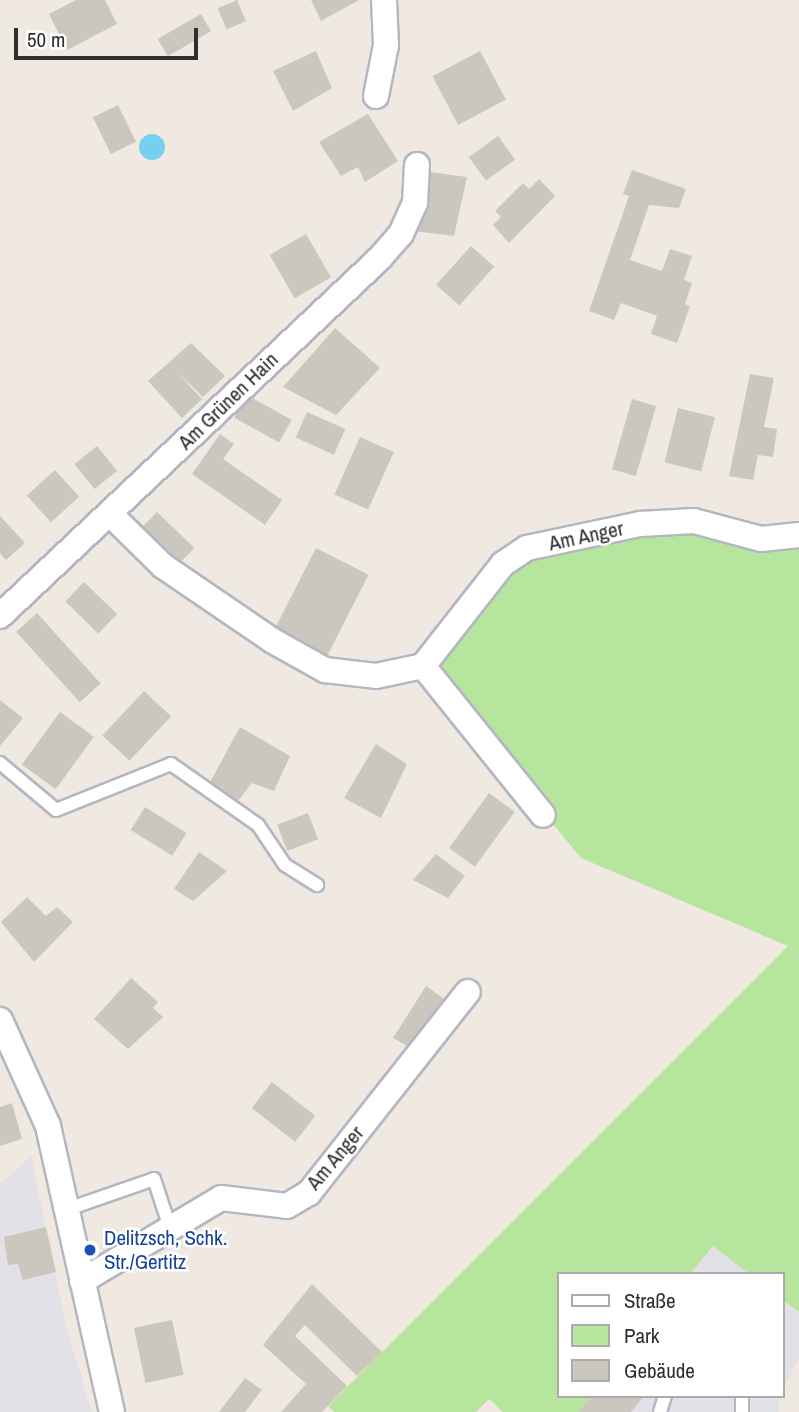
<!DOCTYPE html>
<html>
<head>
<meta charset="utf-8">
<style>
	body { margin:0 }
	#map { position:relative; width:799px; height:1412px; overflow:hidden; background:#efe9e1; font-family:"Archivo Narrow",sans-serif }
	div>[style] { position:absolute }
	.industrial>* { inset:0; background:#e3e1e8; transform-origin:0 0 }
	.green>* { inset:0; background:#b6e59e }
	.water>* { inset:0; background:#75cff0 }
	.round { border-radius:50% }
	.building>* { inset:0; background:#cbc7bf; transform-origin:0 0 }
	.roads { filter:drop-shadow(2px 0 #b4b7c1) drop-shadow(-2px 0 #b4b7c1) drop-shadow(0 2px #b4b7c1) drop-shadow(0 -2px #b4b7c1) }
	.service>* { height:12px; margin:-6px; padding:0 6px; transform-origin:6px; border-radius:6px; background:#fff }
	.minor>* { height:24px; margin:-12px; padding:0 12px; transform-origin:12px; border-radius:12px; background:#fff }
	.dots>* { width:19px; height:19px; translate:-50% -50%; box-sizing:border-box; border:4px solid #fff; border-radius:50% }
	span { translate:-50% -50%; white-space:nowrap; text-align:center; line-height:1.15; -webkit-text-stroke:5px #fff; paint-order:stroke }
	.street-label { font-size:21px; color:#2e2e2e }
	.transit-label { font-size:21px; color:#164399 }
	.left { translate:0 -50%; text-align:left }
	.legend { position:absolute; left:557px; top:1272px; width:228px; height:126px; box-sizing:border-box; background:#fff; border:2px solid #ababab; margin:0; padding:9px 12px; list-style:none; font-size:21px; color:#2e2e2e }
	.legend li { display:flex; align-items:center; gap:14px; height:35px }
	.legend b { width:35px; border:2px solid #ababab }
	.scale { position:absolute; left:14px; top:28px; width:184px; height:32px; box-sizing:border-box; border:4px solid #2e2e2e; border-top:0; padding-left:9px; font-size:21px; line-height:24px; white-space:nowrap; color:#2e2e2e; -webkit-text-stroke:5px #fff; paint-order:stroke }
</style>
</head>
<body>
<div id="map">
	<div class="industrial">
		<i style="clip-path:polygon(31px 1156px,67px 1330px,92px 1412px,0 1412px,0 1184px)"></i>
		<i style="clip-path:polygon(713px 1246px,749px 1274px,690px 1274px)"></i>
		<i style="clip-path:polygon(783px 1300px,799px 1312px,799px 1359px,783px 1388px)"></i>
		<i style="left:592px;top:1396px;width:187px;height:21px"></i>
	</div>
	<div class="green">
		<i style="clip-path:polygon(640px 524px,799px 535px,799px 1312px,783px 1300px,783px 1274px,749px 1274px,713px 1246px,690px 1274px,559px 1274px,559px 1396px,592px 1396px,579px 1412px,503px 1412px,489px 1399px,476px 1412px,334px 1412px,328px 1406px,788px 946px,581px 858px,423px 666px,498px 582px,531px 557px)"></i>
	</div>
	<div class="water">
		<i class="round" style="left:139px;top:134px;width:26px;height:26px"></i>
	</div>
	<div class="building">
		<i style="clip-path:polygon(76px 0,105px 0,117px 24px,67px 50px,49px 14px)"></i>
		<i style="left:237px;top:0;width:23px;height:21px;rotate:67deg"></i>
		<i style="clip-path:polygon(311px 0,359px 0,321px 21px)"></i>
		<i style="left:201px;top:14px;width:20px;height:50px;rotate:60deg"></i>
		<i style="clip-path:polygon(316px 51px,332px 88px,293px 111px,273px 71px)"></i>
		<i style="left:480px;top:51px;width:55px;height:54px;rotate:62deg"></i>
		<i style="left:118px;top:105px;width:41px;height:28px;rotate:64deg"></i>
		<i style="clip-path:polygon(368px 114px,398px 161px,365px 182px,358px 167px,341px 176px,319px 142px)"></i>
		<i style="left:498px;top:136px;width:29px;height:36px;rotate:54deg"></i>
		<i style="clip-path:polygon(632px 170px,686px 189px,679px 208px,649px 205px,630px 260px,662px 271px,670px 249px,692px 256px,684px 280px,692px 283px,685px 304px,690px 306px,677px 343px,651px 334px,657px 316px,621px 303px,614px 320px,589px 311px,629px 196px,623px 194px)"></i>
		<i style="clip-path:polygon(431px 172px,467px 177px,454px 236px,414px 231px)"></i>
		<i style="clip-path:polygon(539px 179px,555px 196px,509px 243px,493px 225px,501px 217px,495px 211px,523px 183px,529px 189px)"></i>
		<i style="left:306px;top:234px;width:50px;height:42px;rotate:60deg"></i>
		<i style="left:471px;top:246px;width:31px;height:52px;rotate:42deg"></i>
		<i style="clip-path:polygon(335px 328px,380px 368px,336px 415px,283px 387px)"></i>
		<i style="clip-path:polygon(191px 343px,225px 376px,203px 397px,175px 370px,202px 399px,182px 418px,148px 381px)"></i>
		<i style="clip-path:polygon(750px 374px,774px 378px,764px 427px,777px 429px,773px 457px,758px 455px,753px 480px,729px 476px)"></i>
		<i style="left:247px;top:395px;width:51px;height:26px;rotate:29deg"></i>
		<i style="left:632px;top:399px;width:25px;height:73px;rotate:16deg"></i>
		<i style="left:678px;top:408px;width:38px;height:56px;rotate:14deg"></i>
		<i style="left:307px;top:412px;width:42px;height:28px;rotate:24deg"></i>
		<i style="clip-path:polygon(220px 434px,234px 444px,223px 459px,282px 500px,265px 525px,192px 474px)"></i>
		<i style="left:360px;top:437px;width:37px;height:63px;rotate:24deg"></i>
		<i style="left:97px;top:446px;width:32px;height:29px;rotate:51deg"></i>
		<i style="left:55px;top:470px;width:36px;height:38px;rotate:48deg"></i>
		<i style="left:157px;top:512px;width:52px;height:27px;rotate:44deg"></i>
		<i style="clip-path:polygon(0 516px,25px 543px,6px 560px,0 553px)"></i>
		<i style="left:316px;top:548px;width:59px;height:91px;rotate:27deg"></i>
		<i style="left:84px;top:582px;width:46px;height:27px;rotate:44deg"></i>
		<i style="left:37px;top:613px;width:95px;height:28px;rotate:48deg"></i>
		<i style="left:144px;top:691px;width:37px;height:61px;rotate:43deg"></i>
		<i style="clip-path:polygon(0 700px,23px 718px,0 746px)"></i>
		<i style="left:60px;top:712px;width:42px;height:65px;rotate:36deg"></i>
		<i style="clip-path:polygon(240px 727px,290px 756px,274px 791px,252px 783px,238px 801px,208px 786px)"></i>
		<i style="clip-path:polygon(376px 744px,407px 764px,381px 818px,344px 798px)"></i>
		<i style="left:489px;top:793px;width:32px;height:68px;rotate:36deg"></i>
		<i style="left:145px;top:807px;width:49px;height:27px;rotate:32deg"></i>
		<i style="left:308px;top:813px;width:28px;height:33px;rotate:69deg"></i>
		<i style="clip-path:polygon(199px 852px,227px 871px,193px 901px,174px 889px)"></i>
		<i style="clip-path:polygon(436px 854px,465px 876px,448px 898px,413px 880px)"></i>
		<i style="clip-path:polygon(27px 897px,46px 916px,57px 907px,73px 922px,34px 962px,1px 922px)"></i>
		<i style="clip-path:polygon(131px 978px,158px 1002px,153px 1008px,163px 1017px,128px 1049px,94px 1019px)"></i>
		<i style="clip-path:polygon(426px 986px,447px 1001px,413px 1049px,393px 1038px)"></i>
		<i style="left:272px;top:1082px;width:55px;height:33px;rotate:38deg"></i>
		<i style="clip-path:polygon(12px 1103px,22px 1139px,0 1146px,0 1107px)"></i>
		<i style="clip-path:polygon(46px 1227px,56px 1272px,23px 1280px,18px 1264px,8px 1265px,4px 1237px)"></i>
		<i style="clip-path:polygon(312px 1284px,382px 1352px,357px 1376px,305px 1325px,295px 1336px,347px 1386px,322px 1412px,281px 1412px,306px 1384px,263px 1345px)"></i>
		<i style="left:172px;top:1320px;width:56px;height:39px;rotate:78deg"></i>
		<i style="clip-path:polygon(245px 1378px,262px 1390px,245px 1412px,219px 1412px)"></i>
		<i style="clip-path:polygon(592px 1396px,644px 1396px,631px 1412px,579px 1412px)"></i>
	</div>
	<div class="roads">
		<div class="service">
			<i style="left:0;top:763px;width:73px;rotate:40deg"></i>
			<i style="left:56px;top:810px;width:124px;rotate:-21.8deg"></i>
			<i style="left:171px;top:764px;width:106px;rotate:35deg"></i>
			<i style="left:258px;top:825px;width:48px;rotate:56deg"></i>
			<i style="left:285px;top:865px;width:38px;rotate:32deg"></i>
			<i style="left:68px;top:1209px;width:91px;rotate:-19.2deg"></i>
			<i style="left:154px;top:1179px;width:52px;rotate:71.9deg"></i>
			<i style="left:660px;top:1412px;width:17px;rotate:-73deg"></i>
			<i style="left:742px;top:1412px;width:16px;rotate:-90deg"></i>
		</div>
		<div class="minor">
			<i style="left:376px;top:96px;width:52px;rotate:-78.9deg"></i>
			<i style="left:386px;top:45px;width:45px;rotate:-92.5deg"></i>
			<i style="left:111px;top:515px;width:73px;rotate:44.4deg"></i>
			<i style="left:163px;top:566px;width:133px;rotate:34.3deg"></i>
			<i style="left:273px;top:641px;width:60px;rotate:29.1deg"></i>
			<i style="left:325px;top:670px;width:51px;rotate:6.7deg"></i>
			<i style="left:376px;top:676px;width:48px;rotate:-12deg"></i>
			<i style="left:423px;top:666px;width:130px;rotate:-51.9deg"></i>
			<i style="left:503px;top:564px;width:29px;rotate:-34deg"></i>
			<i style="left:527px;top:548px;width:116px;rotate:-12deg"></i>
			<i style="left:640px;top:524px;width:54px;rotate:-3.2deg"></i>
			<i style="left:694px;top:521px;width:69px;rotate:15deg"></i>
			<i style="left:761px;top:539px;width:38px;rotate:-6deg"></i>
			<i style="left:0;top:616px;width:521px;rotate:-43.29deg"></i>
			<i style="left:379px;top:259px;width:33px;rotate:-49deg"></i>
			<i style="left:401px;top:234px;width:34px;rotate:-66deg"></i>
			<i style="left:415px;top:203px;width:38px;rotate:-87deg"></i>
			<i style="left:423px;top:666px;width:191px;rotate:51.2deg"></i>
			<i style="left:0;top:1020px;width:116px;rotate:65.6deg"></i>
			<i style="left:48px;top:1126px;width:293px;rotate:77.4deg"></i>
			<i style="left:82px;top:1281px;width:162px;rotate:-30.8deg"></i>
			<i style="left:221px;top:1198px;width:66px;rotate:6.9deg"></i>
			<i style="left:287px;top:1206px;width:26px;rotate:-31deg"></i>
			<i style="left:309px;top:1193px;width:256px;rotate:-51.7deg"></i>
		</div>
	</div>
	<div class="dots">
		<i style="left:90px;top:1250px;background:#1a4fb4"></i>
	</div>
	<div class="street-label">
		<span style="left:228px;top:401px;rotate:-44deg">Am Grünen Hain</span>
		<span style="left:586px;top:536px;rotate:-12deg">Am Anger</span>
		<span style="left:335px;top:1158px;rotate:-50deg">Am Anger</span>
	</div>
	<div class="transit-label">
		<span class="left" style="left:104px;top:1250px">Delitzsch, Schk.<br>Str./Gertitz</span>
	</div>
	<ul class="legend">
	<li><b style="height:9px;background:#fff"></b>Straße</li>
	<li><b style="height:19px;background:#b6e59e"></b>Park</li>
	<li><b style="height:19px;background:#cbc7bf"></b>Gebäude</li>
	</ul>
	<div class="scale">50 m</div>
</div>
</body>
</html>
